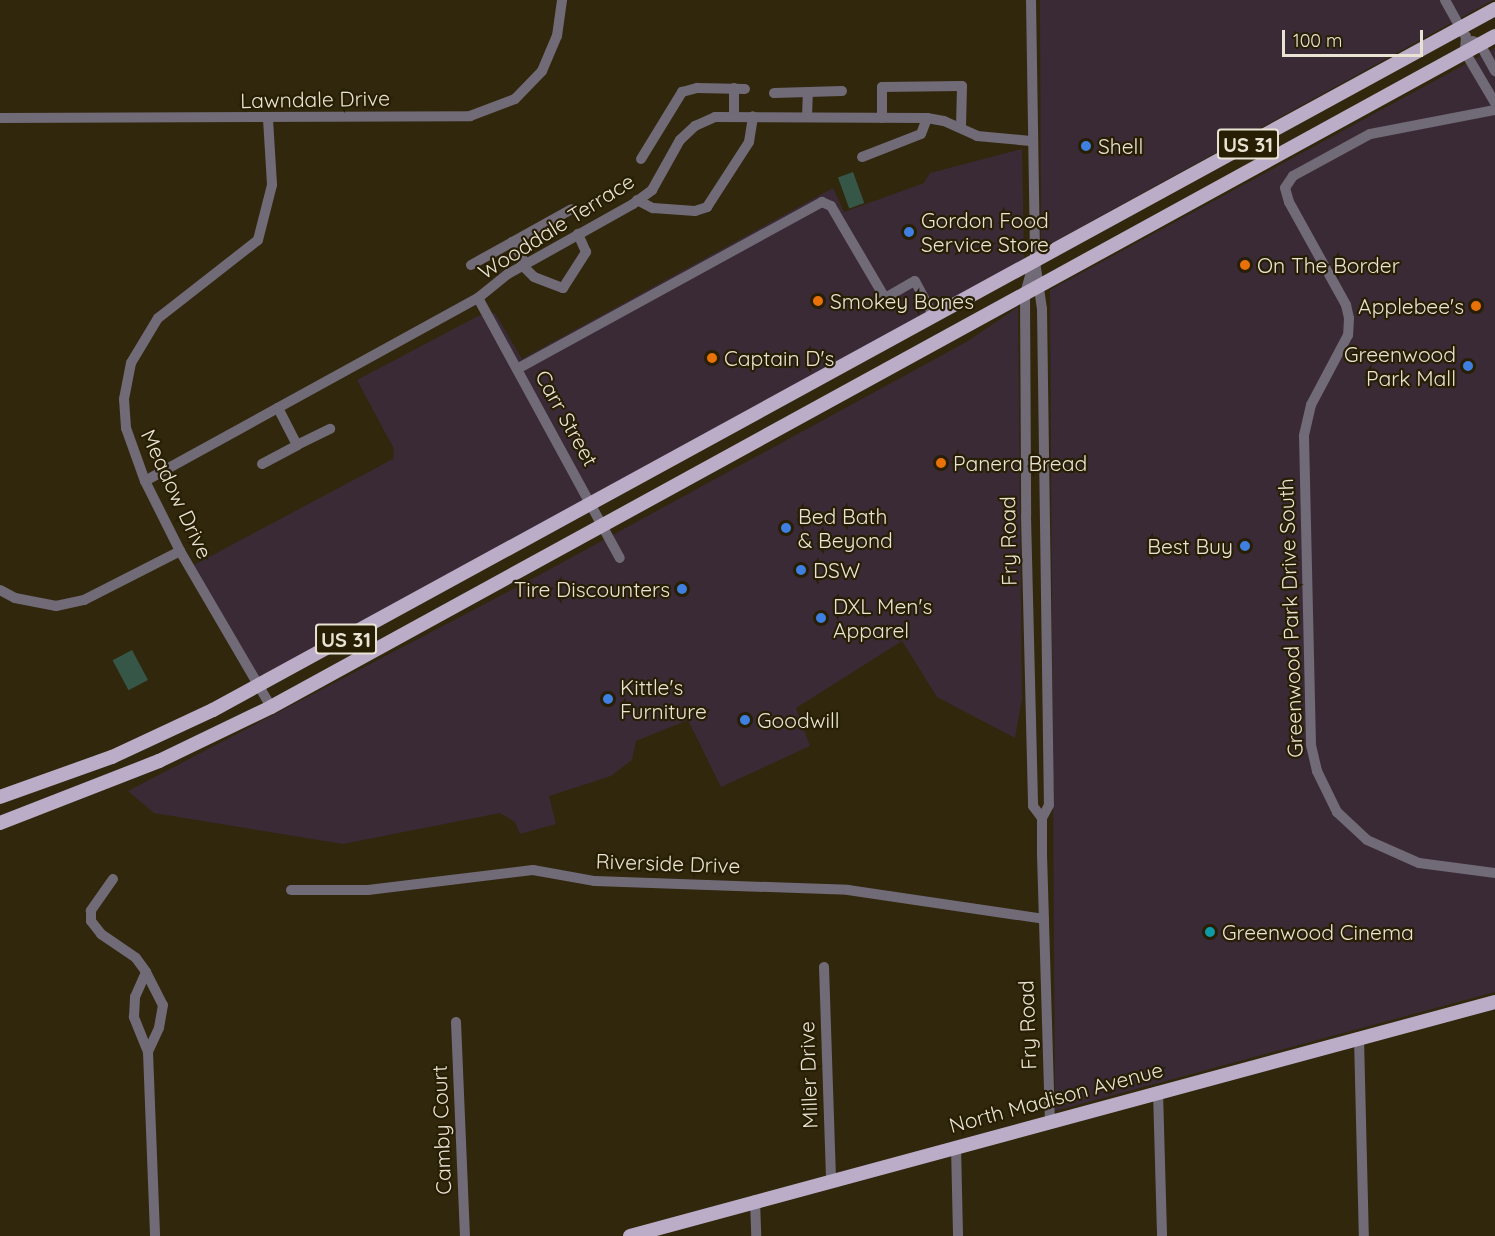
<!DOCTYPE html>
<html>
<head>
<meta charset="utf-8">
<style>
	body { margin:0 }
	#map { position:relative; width:1495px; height:1236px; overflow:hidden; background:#30270d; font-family:Quicksand,sans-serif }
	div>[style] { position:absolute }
	.commercial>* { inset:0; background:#3a2a35 }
	.green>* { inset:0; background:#365748; transform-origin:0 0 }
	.minor>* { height:10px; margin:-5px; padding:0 5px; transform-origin:5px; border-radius:5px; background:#716a77 }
	.major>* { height:14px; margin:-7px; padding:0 7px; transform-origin:7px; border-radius:7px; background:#bbacc7 }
	.dots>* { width:16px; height:16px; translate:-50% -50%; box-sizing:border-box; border:3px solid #271e03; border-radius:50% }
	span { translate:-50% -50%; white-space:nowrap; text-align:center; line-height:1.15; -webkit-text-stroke:4.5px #271e03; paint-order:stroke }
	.shield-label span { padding:2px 4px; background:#271e03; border:2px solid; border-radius:4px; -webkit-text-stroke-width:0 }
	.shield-label { font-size:20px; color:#e9e3d4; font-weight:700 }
	.street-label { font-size:21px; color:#e9e3d4 }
	.poi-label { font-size:21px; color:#e9e3d4 }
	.left { translate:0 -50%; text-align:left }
	.right { translate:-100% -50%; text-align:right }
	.scale { position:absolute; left:1282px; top:30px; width:141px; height:27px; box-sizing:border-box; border:3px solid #e9e3d4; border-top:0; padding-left:8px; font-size:18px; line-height:21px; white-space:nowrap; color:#e9e3d4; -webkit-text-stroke:4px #271e03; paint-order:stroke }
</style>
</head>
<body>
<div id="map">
	<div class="commercial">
		<i style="clip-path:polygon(1040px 0,1493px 0,1041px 249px)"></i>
		<i style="clip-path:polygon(1495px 48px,1495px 992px,1055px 1111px,1050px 290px)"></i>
		<i style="clip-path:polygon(1022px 149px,1024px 259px,259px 677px,192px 566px,393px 459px,394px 449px,357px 380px,478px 316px,495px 313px,522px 359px,833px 188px,844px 212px,924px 183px,930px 173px)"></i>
		<i style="clip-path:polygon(1018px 307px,1022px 699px,1015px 738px,937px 697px,902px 641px,796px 708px,810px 746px,721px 787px,688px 720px,636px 741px,632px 760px,611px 776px,549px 796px,556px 824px,520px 834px,515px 822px,500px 813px,343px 844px,154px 813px,128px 791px,521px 585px,968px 341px)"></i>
	</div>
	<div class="green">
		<i style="left:853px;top:172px;width:33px;height:16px;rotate:70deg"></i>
		<i style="left:132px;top:650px;width:34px;height:22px;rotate:62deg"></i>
	</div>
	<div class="minor">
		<i style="left:1031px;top:0;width:261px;rotate:89.1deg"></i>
		<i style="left:1035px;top:261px;width:49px;rotate:81.7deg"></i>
		<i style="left:1042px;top:309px;width:496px;rotate:89.2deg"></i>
		<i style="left:1049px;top:805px;width:15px;rotate:118deg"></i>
		<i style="left:1042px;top:818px;width:36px;rotate:90deg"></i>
		<i style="left:1042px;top:854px;width:269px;rotate:88.3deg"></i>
		<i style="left:1445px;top:0;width:39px;rotate:61deg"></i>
		<i style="left:1466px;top:36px;width:16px;rotate:94deg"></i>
		<i style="left:1465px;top:52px;width:59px;rotate:59.5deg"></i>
		<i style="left:1473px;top:41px;width:8px;rotate:23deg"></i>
		<i style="left:1480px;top:44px;width:31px;rotate:61deg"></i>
		<i style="left:774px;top:93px;width:68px;rotate:-1.7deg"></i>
		<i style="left:1495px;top:110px;width:127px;rotate:169.1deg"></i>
		<i style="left:1370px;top:134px;width:88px;rotate:151.4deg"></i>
		<i style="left:1293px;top:176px;width:14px;rotate:124deg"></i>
		<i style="left:1285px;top:188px;width:15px;rotate:74deg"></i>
		<i style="left:1289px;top:202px;width:118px;rotate:61deg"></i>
		<i style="left:1346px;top:305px;width:13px;rotate:77deg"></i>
		<i style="left:1349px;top:318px;width:17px;rotate:93deg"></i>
		<i style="left:1348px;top:335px;width:79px;rotate:117.9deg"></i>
		<i style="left:1311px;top:405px;width:32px;rotate:103deg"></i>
		<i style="left:1304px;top:436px;width:309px;rotate:88.7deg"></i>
		<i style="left:1311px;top:745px;width:27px;rotate:77deg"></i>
		<i style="left:1317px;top:771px;width:46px;rotate:64deg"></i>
		<i style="left:1337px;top:812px;width:41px;rotate:43deg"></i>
		<i style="left:1367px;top:840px;width:57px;rotate:23.9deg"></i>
		<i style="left:1419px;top:863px;width:77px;rotate:7.5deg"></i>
		<i style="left:734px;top:116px;width:28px;rotate:-90deg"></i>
		<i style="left:807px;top:117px;width:25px;rotate:-88deg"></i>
		<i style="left:0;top:118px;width:470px;rotate:-0.2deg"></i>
		<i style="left:470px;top:116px;width:48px;rotate:-20.7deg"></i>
		<i style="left:515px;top:99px;width:39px;rotate:-46deg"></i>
		<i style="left:542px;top:71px;width:38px;rotate:-67deg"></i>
		<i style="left:557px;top:36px;width:36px;rotate:-82deg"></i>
		<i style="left:882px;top:118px;width:31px;rotate:-90deg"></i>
		<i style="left:882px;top:87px;width:80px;rotate:-0.7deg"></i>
		<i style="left:962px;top:86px;width:42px;rotate:91.4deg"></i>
		<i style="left:268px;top:119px;width:66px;rotate:86.5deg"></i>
		<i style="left:272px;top:185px;width:57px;rotate:104.3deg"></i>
		<i style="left:258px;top:240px;width:127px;rotate:142deg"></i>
		<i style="left:158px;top:318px;width:52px;rotate:121deg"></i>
		<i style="left:131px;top:363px;width:37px;rotate:101deg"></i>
		<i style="left:124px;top:399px;width:29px;rotate:86deg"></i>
		<i style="left:126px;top:428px;width:56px;rotate:70.3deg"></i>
		<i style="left:145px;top:481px;width:78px;rotate:63.4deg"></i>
		<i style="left:180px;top:551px;width:181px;rotate:59.7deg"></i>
		<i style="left:862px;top:157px;width:63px;rotate:-21.3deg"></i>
		<i style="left:921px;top:134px;width:17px;rotate:-69deg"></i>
		<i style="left:641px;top:159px;width:79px;rotate:-58.5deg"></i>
		<i style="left:682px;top:92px;width:16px;rotate:-15deg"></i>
		<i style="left:697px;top:88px;width:48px;rotate:1.2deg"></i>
		<i style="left:637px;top:200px;width:18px;rotate:27deg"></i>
		<i style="left:653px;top:208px;width:42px;rotate:4.1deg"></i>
		<i style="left:695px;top:211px;width:13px;rotate:-18deg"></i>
		<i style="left:707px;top:207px;width:77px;rotate:-57.1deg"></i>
		<i style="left:749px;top:142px;width:26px;rotate:-81deg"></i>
		<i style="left:512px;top:242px;width:26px;rotate:58deg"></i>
		<i style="left:1034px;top:262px;width:32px;rotate:106deg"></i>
		<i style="left:1025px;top:293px;width:223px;rotate:89.7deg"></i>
		<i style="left:1026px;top:516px;width:290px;rotate:88.6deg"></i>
		<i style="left:1033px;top:806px;width:15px;rotate:53deg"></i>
		<i style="left:471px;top:265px;width:115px;rotate:-29deg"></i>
		<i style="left:522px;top:265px;width:17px;rotate:45deg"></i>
		<i style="left:534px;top:277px;width:31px;rotate:21deg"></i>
		<i style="left:563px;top:288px;width:43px;rotate:-57.4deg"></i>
		<i style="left:586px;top:252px;width:20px;rotate:-114deg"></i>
		<i style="left:478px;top:298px;width:296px;rotate:61.4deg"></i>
		<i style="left:517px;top:369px;width:348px;rotate:-28.7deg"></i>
		<i style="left:822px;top:202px;width:10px;rotate:24deg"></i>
		<i style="left:831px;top:206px;width:107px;rotate:59.6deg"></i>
		<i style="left:885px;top:298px;width:34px;rotate:-30deg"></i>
		<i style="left:915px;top:281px;width:40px;rotate:62deg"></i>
		<i style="left:297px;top:445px;width:37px;rotate:-26deg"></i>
		<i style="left:262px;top:464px;width:40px;rotate:-28deg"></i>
		<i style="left:297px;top:445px;width:42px;rotate:-117.2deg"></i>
		<i style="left:145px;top:481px;width:380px;rotate:-28.8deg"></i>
		<i style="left:478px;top:298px;width:38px;rotate:-39deg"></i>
		<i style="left:508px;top:274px;width:143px;rotate:-29.2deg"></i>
		<i style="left:633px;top:204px;width:24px;rotate:-36deg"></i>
		<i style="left:652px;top:190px;width:57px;rotate:-60.8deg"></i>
		<i style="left:680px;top:140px;width:21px;rotate:-43deg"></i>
		<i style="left:695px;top:126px;width:22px;rotate:-24deg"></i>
		<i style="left:715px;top:117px;width:212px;rotate:0.3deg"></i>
		<i style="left:927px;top:118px;width:17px;rotate:10deg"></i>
		<i style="left:944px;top:121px;width:36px;rotate:24deg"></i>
		<i style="left:977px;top:136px;width:54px;rotate:5.3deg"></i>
		<i style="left:0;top:590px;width:17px;rotate:28deg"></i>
		<i style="left:15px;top:598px;width:42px;rotate:11deg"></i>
		<i style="left:56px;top:606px;width:29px;rotate:-12deg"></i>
		<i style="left:84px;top:600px;width:108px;rotate:-27deg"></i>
		<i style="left:113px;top:879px;width:39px;rotate:125deg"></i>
		<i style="left:91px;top:911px;width:10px;rotate:90deg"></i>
		<i style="left:91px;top:921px;width:16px;rotate:52deg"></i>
		<i style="left:101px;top:934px;width:42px;rotate:34.4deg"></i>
		<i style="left:136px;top:958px;width:17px;rotate:54deg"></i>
		<i style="left:291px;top:890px;width:77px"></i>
		<i style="left:368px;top:890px;width:166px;rotate:-6.9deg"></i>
		<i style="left:533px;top:870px;width:63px;rotate:10.1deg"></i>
		<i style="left:595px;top:881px;width:253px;rotate:2deg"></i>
		<i style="left:848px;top:890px;width:198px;rotate:8.4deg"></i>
		<i style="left:824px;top:967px;width:214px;rotate:88.1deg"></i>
		<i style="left:146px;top:972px;width:37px;rotate:63deg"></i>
		<i style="left:163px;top:1005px;width:23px;rotate:100deg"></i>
		<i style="left:159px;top:1028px;width:26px;rotate:115deg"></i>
		<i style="left:148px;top:1052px;width:38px;rotate:-112deg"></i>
		<i style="left:134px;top:1017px;width:20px;rotate:-87deg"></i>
		<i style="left:135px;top:997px;width:27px;rotate:-66deg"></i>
		<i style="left:456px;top:1022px;width:214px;rotate:87.6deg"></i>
		<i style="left:1359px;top:1038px;width:198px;rotate:88.6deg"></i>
		<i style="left:148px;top:1052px;width:184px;rotate:87.8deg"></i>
		<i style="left:1158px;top:1091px;width:145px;rotate:88.4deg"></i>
		<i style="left:956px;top:1146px;width:90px;rotate:88.7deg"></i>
		<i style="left:755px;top:1200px;width:36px;rotate:88deg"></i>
	</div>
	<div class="major">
		<i style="left:0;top:797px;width:119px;rotate:-19.7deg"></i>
		<i style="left:112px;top:757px;width:111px;rotate:-25deg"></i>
		<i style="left:213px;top:710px;width:1461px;rotate:-28.67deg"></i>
		<i style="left:0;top:823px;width:171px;rotate:-21.3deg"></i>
		<i style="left:159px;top:761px;width:124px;rotate:-25.7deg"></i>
		<i style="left:271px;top:707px;width:1396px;rotate:-28.73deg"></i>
		<i style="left:630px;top:1236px;width:896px;rotate:-15.14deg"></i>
	</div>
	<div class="dots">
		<i style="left:1086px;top:146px;background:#3f7fe0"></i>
		<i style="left:909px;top:232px;background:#3f7fe0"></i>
		<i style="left:1245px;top:265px;background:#e8710a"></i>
		<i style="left:818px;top:301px;background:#e8710a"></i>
		<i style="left:1476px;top:306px;background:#e8710a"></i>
		<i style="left:712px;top:358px;background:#e8710a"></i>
		<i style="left:1468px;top:366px;background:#3f7fe0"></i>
		<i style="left:941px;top:463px;background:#e8710a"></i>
		<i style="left:786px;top:528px;background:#3f7fe0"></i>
		<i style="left:1245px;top:546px;background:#3f7fe0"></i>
		<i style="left:801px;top:570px;background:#3f7fe0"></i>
		<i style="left:682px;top:589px;background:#3f7fe0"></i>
		<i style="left:821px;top:618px;background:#3f7fe0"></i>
		<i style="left:608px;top:699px;background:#3f7fe0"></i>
		<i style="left:745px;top:720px;background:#3f7fe0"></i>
		<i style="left:1210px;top:932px;background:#0f9aa8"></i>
	</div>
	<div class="shield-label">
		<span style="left:1248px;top:144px">US 31</span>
		<span style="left:346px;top:639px">US 31</span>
	</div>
	<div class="street-label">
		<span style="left:315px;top:99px;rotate:-1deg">Lawndale Drive</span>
		<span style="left:556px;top:226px;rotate:-32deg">Wooddale Terrace</span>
		<span style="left:567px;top:418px;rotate:61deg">Carr Street</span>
		<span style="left:177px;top:494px;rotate:65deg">Meadow Drive</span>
		<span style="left:1008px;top:541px;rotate:-91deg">Fry Road</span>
		<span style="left:1290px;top:618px;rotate:-92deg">Greenwood Park Drive South</span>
		<span style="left:668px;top:863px;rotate:2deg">Riverside Drive</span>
		<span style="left:1027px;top:1025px;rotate:-92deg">Fry Road</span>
		<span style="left:808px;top:1075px;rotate:-92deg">Miller Drive</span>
		<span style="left:1056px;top:1097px;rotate:-15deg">North Madison Avenue</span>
		<span style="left:441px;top:1130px;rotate:-92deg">Camby Court</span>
	</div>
	<div class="poi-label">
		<span class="left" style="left:1098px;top:146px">Shell</span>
		<span class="left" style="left:921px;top:232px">Gordon Food<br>Service Store</span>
		<span class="left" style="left:1257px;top:265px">On The Border</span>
		<span class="left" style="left:830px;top:301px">Smokey Bones</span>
		<span class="right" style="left:1464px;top:306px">Applebee's</span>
		<span class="right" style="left:1456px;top:366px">Greenwood<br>Park Mall</span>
		<span class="left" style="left:724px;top:358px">Captain D's</span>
		<span class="left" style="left:953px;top:463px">Panera Bread</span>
		<span class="left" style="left:798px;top:528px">Bed Bath<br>&amp; Beyond</span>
		<span class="right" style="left:1233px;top:546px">Best Buy</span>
		<span class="left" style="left:813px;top:570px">DSW</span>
		<span class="right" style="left:670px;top:589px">Tire Discounters</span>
		<span class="left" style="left:833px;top:618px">DXL Men's<br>Apparel</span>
		<span class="left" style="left:620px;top:699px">Kittle's<br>Furniture</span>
		<span class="left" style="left:757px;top:720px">Goodwill</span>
		<span class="left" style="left:1222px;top:932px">Greenwood Cinema</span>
	</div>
	<div class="scale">100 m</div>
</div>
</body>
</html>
